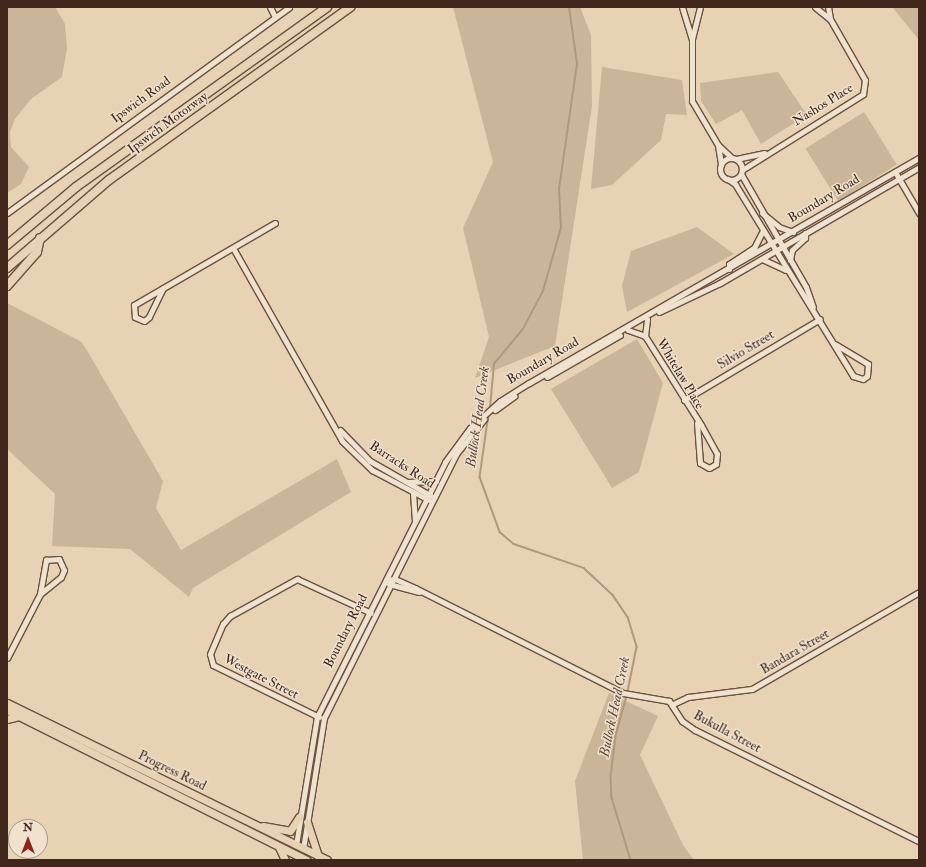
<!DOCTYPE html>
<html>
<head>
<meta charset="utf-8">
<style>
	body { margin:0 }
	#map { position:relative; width:926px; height:867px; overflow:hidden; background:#e7d2b3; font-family:"IM FELL Double Pica",serif }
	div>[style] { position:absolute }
	.green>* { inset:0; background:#cbb599; transform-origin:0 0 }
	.stream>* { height:1.5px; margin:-0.75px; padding:0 0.75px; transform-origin:0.75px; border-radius:0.75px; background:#af987f }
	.roads { filter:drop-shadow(1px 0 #6a5141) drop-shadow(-1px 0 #6a5141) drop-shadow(0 1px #6a5141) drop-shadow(0 -1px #6a5141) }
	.minor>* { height:5px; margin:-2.5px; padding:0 2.5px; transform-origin:2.5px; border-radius:2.5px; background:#efe2ce }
	.minor>.ring { margin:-2.5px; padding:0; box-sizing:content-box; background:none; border:5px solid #efe2ce; border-radius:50% }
	.major>* { height:7px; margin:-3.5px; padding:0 3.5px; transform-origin:3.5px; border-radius:3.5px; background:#e7d2b3 }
	.highway>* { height:8px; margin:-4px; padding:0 4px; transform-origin:4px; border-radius:4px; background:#e7d2b3 }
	span { translate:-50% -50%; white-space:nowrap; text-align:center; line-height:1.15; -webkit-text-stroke:3px #efe2ce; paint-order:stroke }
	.street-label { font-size:13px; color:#41261b }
	.water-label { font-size:14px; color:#624839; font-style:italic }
	.frame { position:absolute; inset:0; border:8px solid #41261b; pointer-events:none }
	.north { position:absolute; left:8px; top:819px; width:40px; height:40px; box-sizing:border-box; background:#efe2ce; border:1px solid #a99786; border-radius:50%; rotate:0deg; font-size:11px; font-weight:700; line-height:16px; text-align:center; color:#41261b }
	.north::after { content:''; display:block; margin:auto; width:14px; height:18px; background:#8f2418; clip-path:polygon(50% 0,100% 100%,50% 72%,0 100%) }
</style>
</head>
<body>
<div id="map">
	<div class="green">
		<i style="clip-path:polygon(7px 7px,55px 7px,65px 24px,67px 49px,62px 77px,31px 99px,15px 119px,10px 132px,11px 147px,29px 167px,21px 184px,7px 193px)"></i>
		<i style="clip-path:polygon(453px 7px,580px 7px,591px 35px,592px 106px,555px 346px,475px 378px,489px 337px,463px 228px,493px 162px)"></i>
		<i style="clip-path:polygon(892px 7px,919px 7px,919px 40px)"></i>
		<i style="clip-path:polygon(602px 67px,682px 80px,687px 115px,666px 114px,661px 140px,612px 185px,591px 189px)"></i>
		<i style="clip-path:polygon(778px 72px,807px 115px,761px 144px,742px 110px,716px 124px,701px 101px,700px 83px)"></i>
		<i style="left:864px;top:112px;width:62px;height:69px;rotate:58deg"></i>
		<i style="clip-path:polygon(697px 227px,734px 254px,627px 312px,622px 286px,631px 251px)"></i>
		<i style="clip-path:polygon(7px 303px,80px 341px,85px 347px,163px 481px,156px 508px,181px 550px,337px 459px,351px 492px,193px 588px,189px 597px,130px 549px,52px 546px,55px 494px,7px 449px)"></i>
		<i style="clip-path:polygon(637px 339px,663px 383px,639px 472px,612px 488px,551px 389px)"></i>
		<i style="clip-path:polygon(609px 693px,658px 716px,640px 755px,683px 845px,694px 860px,583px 860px,575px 781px)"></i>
	</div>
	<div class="stream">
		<i style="left:490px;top:408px;width:44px;rotate:-84.8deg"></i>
		<i style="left:494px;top:364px;width:45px;rotate:-50.4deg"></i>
		<i style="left:523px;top:329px;width:43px;rotate:-62.2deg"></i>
		<i style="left:543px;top:291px;width:66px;rotate:-74.1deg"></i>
		<i style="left:561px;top:228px;width:39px;rotate:-93deg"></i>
		<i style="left:559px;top:189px;width:126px;rotate:-81.8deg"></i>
		<i style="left:577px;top:64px;width:58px;rotate:-98deg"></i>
		<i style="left:489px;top:414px;width:64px;rotate:98.1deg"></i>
		<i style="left:480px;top:477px;width:59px;rotate:70deg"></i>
		<i style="left:500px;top:532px;width:18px;rotate:41deg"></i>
		<i style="left:514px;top:544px;width:74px;rotate:18.9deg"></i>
		<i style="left:584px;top:568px;width:40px;rotate:43deg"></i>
		<i style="left:613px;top:595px;width:27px;rotate:56deg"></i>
		<i style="left:628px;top:617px;width:31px;rotate:73deg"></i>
		<i style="left:637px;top:647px;width:46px;rotate:101.3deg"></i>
		<i style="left:627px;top:696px;width:41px;rotate:105.4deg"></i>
		<i style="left:616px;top:736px;width:39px;rotate:97deg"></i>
		<i style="left:611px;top:775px;width:23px;rotate:88deg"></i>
		<i style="left:612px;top:798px;width:65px;rotate:73deg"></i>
	</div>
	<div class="roads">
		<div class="minor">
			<i style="left:270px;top:7px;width:11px;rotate:63deg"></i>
			<i style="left:682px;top:7px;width:34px;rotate:73deg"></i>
			<i style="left:700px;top:7px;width:33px;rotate:104deg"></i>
			<i style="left:692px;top:39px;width:62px;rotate:90deg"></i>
			<i style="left:692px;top:101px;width:51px;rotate:59.4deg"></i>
			<i style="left:718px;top:145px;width:19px;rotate:43deg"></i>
			<i style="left:815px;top:7px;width:19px;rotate:39deg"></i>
			<i style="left:718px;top:145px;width:20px;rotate:81deg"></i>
			<i class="ring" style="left:720px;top:158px;width:17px;height:17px"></i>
			<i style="left:736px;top:159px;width:29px;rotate:-12deg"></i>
			<i style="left:742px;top:170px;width:143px;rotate:-32.1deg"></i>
			<i style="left:863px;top:94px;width:14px;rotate:-82deg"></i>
			<i style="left:865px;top:80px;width:70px;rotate:-119.8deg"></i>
			<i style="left:830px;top:19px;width:12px;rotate:-99deg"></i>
			<i style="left:895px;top:172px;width:48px;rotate:59.7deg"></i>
			<i style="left:741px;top:174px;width:130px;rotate:60.1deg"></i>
			<i style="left:806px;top:287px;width:21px;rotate:71deg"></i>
			<i style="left:728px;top:179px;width:9px;rotate:36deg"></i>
			<i style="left:735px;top:184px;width:225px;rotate:58.4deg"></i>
			<i style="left:853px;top:376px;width:10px;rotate:17deg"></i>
			<i style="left:863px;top:379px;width:5px;rotate:-37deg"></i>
			<i style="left:867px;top:376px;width:12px;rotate:-85deg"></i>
			<i style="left:868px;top:364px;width:39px;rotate:-149deg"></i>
			<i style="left:7px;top:213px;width:349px;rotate:-36.1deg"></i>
			<i style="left:762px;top:213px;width:22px;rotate:39deg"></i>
			<i style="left:779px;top:227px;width:15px;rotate:20deg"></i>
			<i style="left:233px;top:248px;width:222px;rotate:60.5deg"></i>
			<i style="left:342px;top:441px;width:42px;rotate:44deg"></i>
			<i style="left:372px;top:470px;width:64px;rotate:27.8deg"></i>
			<i style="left:762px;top:259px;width:26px;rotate:25deg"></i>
			<i style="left:790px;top:260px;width:10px;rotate:-79deg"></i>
			<i style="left:792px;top:250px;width:18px;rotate:-43deg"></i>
			<i style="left:805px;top:238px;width:5px;rotate:-90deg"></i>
			<i style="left:729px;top:269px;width:5px;rotate:-90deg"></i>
			<i style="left:729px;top:264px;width:30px;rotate:-33deg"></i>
			<i style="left:754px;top:248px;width:20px;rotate:-63deg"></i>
			<i style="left:163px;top:288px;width:32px;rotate:116deg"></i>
			<i style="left:149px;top:317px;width:6px;rotate:141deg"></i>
			<i style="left:144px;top:321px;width:10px;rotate:-156deg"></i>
			<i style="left:135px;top:317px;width:12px;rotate:-95deg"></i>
			<i style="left:134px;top:305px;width:163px;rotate:-30.2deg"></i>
			<i style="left:659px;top:312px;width:68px;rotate:-25.4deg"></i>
			<i style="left:720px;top:283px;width:230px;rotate:-30.2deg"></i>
			<i style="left:628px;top:330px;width:18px;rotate:19deg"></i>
			<i style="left:645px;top:336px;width:105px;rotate:57.8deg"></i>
			<i style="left:701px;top:425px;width:33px;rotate:61deg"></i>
			<i style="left:717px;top:454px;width:10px;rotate:96deg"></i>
			<i style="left:716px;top:464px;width:8px;rotate:150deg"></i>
			<i style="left:709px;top:468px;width:10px;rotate:-151deg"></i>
			<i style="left:700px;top:463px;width:40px;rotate:-94.3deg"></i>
			<i style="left:645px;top:336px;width:17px;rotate:-83deg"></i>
			<i style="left:547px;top:377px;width:84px;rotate:-29.9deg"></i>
			<i style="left:684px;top:400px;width:158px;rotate:-30.8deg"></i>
			<i style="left:495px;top:410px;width:24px;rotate:-36deg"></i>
			<i style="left:340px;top:430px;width:43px;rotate:45.9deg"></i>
			<i style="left:370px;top:461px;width:70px;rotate:29.8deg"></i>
			<i style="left:408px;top:482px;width:28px;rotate:-2deg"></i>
			<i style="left:413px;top:493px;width:27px;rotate:86deg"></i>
			<i style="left:386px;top:580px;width:9px;rotate:-6deg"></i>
			<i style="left:395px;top:579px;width:22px;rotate:24deg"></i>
			<i style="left:415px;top:588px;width:233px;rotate:26.8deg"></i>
			<i style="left:623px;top:693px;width:47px;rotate:9.9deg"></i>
			<i style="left:669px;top:701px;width:24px;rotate:57deg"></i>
			<i style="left:682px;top:721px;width:16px;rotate:35deg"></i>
			<i style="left:695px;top:730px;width:250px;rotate:26.4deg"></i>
			<i style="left:389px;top:584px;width:31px;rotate:15deg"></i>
			<i style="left:7px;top:658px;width:72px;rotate:-62.7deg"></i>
			<i style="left:40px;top:594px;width:35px;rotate:-80deg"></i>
			<i style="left:46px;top:560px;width:13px;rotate:-4deg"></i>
			<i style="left:59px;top:559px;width:12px;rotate:66deg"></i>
			<i style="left:64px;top:570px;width:8px;rotate:113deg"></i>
			<i style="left:61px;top:577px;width:27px;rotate:141deg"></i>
			<i style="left:673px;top:704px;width:17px;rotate:-25deg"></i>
			<i style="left:688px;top:697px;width:64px;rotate:-7.1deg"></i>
			<i style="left:752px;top:689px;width:193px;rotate:-30.1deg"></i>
			<i style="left:319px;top:717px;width:118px;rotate:-153.9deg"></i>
			<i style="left:213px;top:665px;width:11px;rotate:-105deg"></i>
			<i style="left:210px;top:654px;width:33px;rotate:-67deg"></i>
			<i style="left:223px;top:624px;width:11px;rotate:-49deg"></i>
			<i style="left:230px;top:616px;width:77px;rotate:-28.9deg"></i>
			<i style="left:297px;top:579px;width:81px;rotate:24.7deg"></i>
			<i style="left:296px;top:845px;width:130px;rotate:-80.7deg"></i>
			<i style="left:317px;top:717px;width:285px;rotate:-63.3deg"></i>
			<i style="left:445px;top:462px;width:42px;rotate:-53.7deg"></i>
			<i style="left:470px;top:428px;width:40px;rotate:-42deg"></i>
			<i style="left:500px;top:401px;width:34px;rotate:-32deg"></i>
			<i style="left:529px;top:383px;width:450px;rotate:-30deg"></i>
			<i style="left:303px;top:849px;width:133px;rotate:-80.9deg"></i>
			<i style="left:324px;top:718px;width:295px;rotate:-63.4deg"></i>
			<i style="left:456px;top:454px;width:45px;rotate:-51.3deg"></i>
		</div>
		<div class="major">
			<i style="left:7px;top:703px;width:356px;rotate:26.1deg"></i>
			<i style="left:7px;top:710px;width:335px;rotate:26.6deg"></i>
			<i style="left:7px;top:719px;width:12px;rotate:-14deg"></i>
			<i style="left:307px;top:822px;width:36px;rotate:72deg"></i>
			<i style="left:263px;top:826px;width:27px;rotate:10deg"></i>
			<i style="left:290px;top:831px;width:17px;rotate:-57deg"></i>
			<i style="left:279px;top:847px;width:14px;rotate:65deg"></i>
		</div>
		<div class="highway">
			<i style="left:7px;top:245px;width:90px;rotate:-40deg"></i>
			<i style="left:76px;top:187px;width:309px;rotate:-35.6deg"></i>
			<i style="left:7px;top:268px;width:135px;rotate:-40.8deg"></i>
			<i style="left:109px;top:180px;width:297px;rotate:-35.6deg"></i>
			<i style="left:7px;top:286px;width:45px;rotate:-48.6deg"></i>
			<i style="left:37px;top:252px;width:14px;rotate:-78deg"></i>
		</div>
	</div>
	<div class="street-label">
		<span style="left:141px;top:100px;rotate:-36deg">Ipswich Road</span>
		<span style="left:823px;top:105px;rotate:-32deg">Nashos Place</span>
		<span style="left:168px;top:123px;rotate:-36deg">Ipswich Motorway</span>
		<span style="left:824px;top:199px;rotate:-31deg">Boundary Road</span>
		<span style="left:746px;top:350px;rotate:-31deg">Silvio Street</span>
		<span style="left:543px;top:361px;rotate:-30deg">Boundary Road</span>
		<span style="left:680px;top:374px;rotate:59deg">Whitelaw Place</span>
		<span style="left:402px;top:465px;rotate:33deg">Barracks Road</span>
		<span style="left:346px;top:631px;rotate:-63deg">Boundary Road</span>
		<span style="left:795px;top:652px;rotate:-30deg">Bandara Street</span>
		<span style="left:261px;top:677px;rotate:27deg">Westgate Street</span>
		<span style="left:727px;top:732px;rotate:28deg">Bukulla Street</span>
		<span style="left:172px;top:771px;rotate:26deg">Progress Road</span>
	</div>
	<div class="water-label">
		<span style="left:478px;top:417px;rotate:-82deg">Bullock Head Creek</span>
		<span style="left:615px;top:707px;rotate:-78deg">Bullock Head Creek</span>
	</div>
	<div class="frame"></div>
	<div class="north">N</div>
</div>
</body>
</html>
